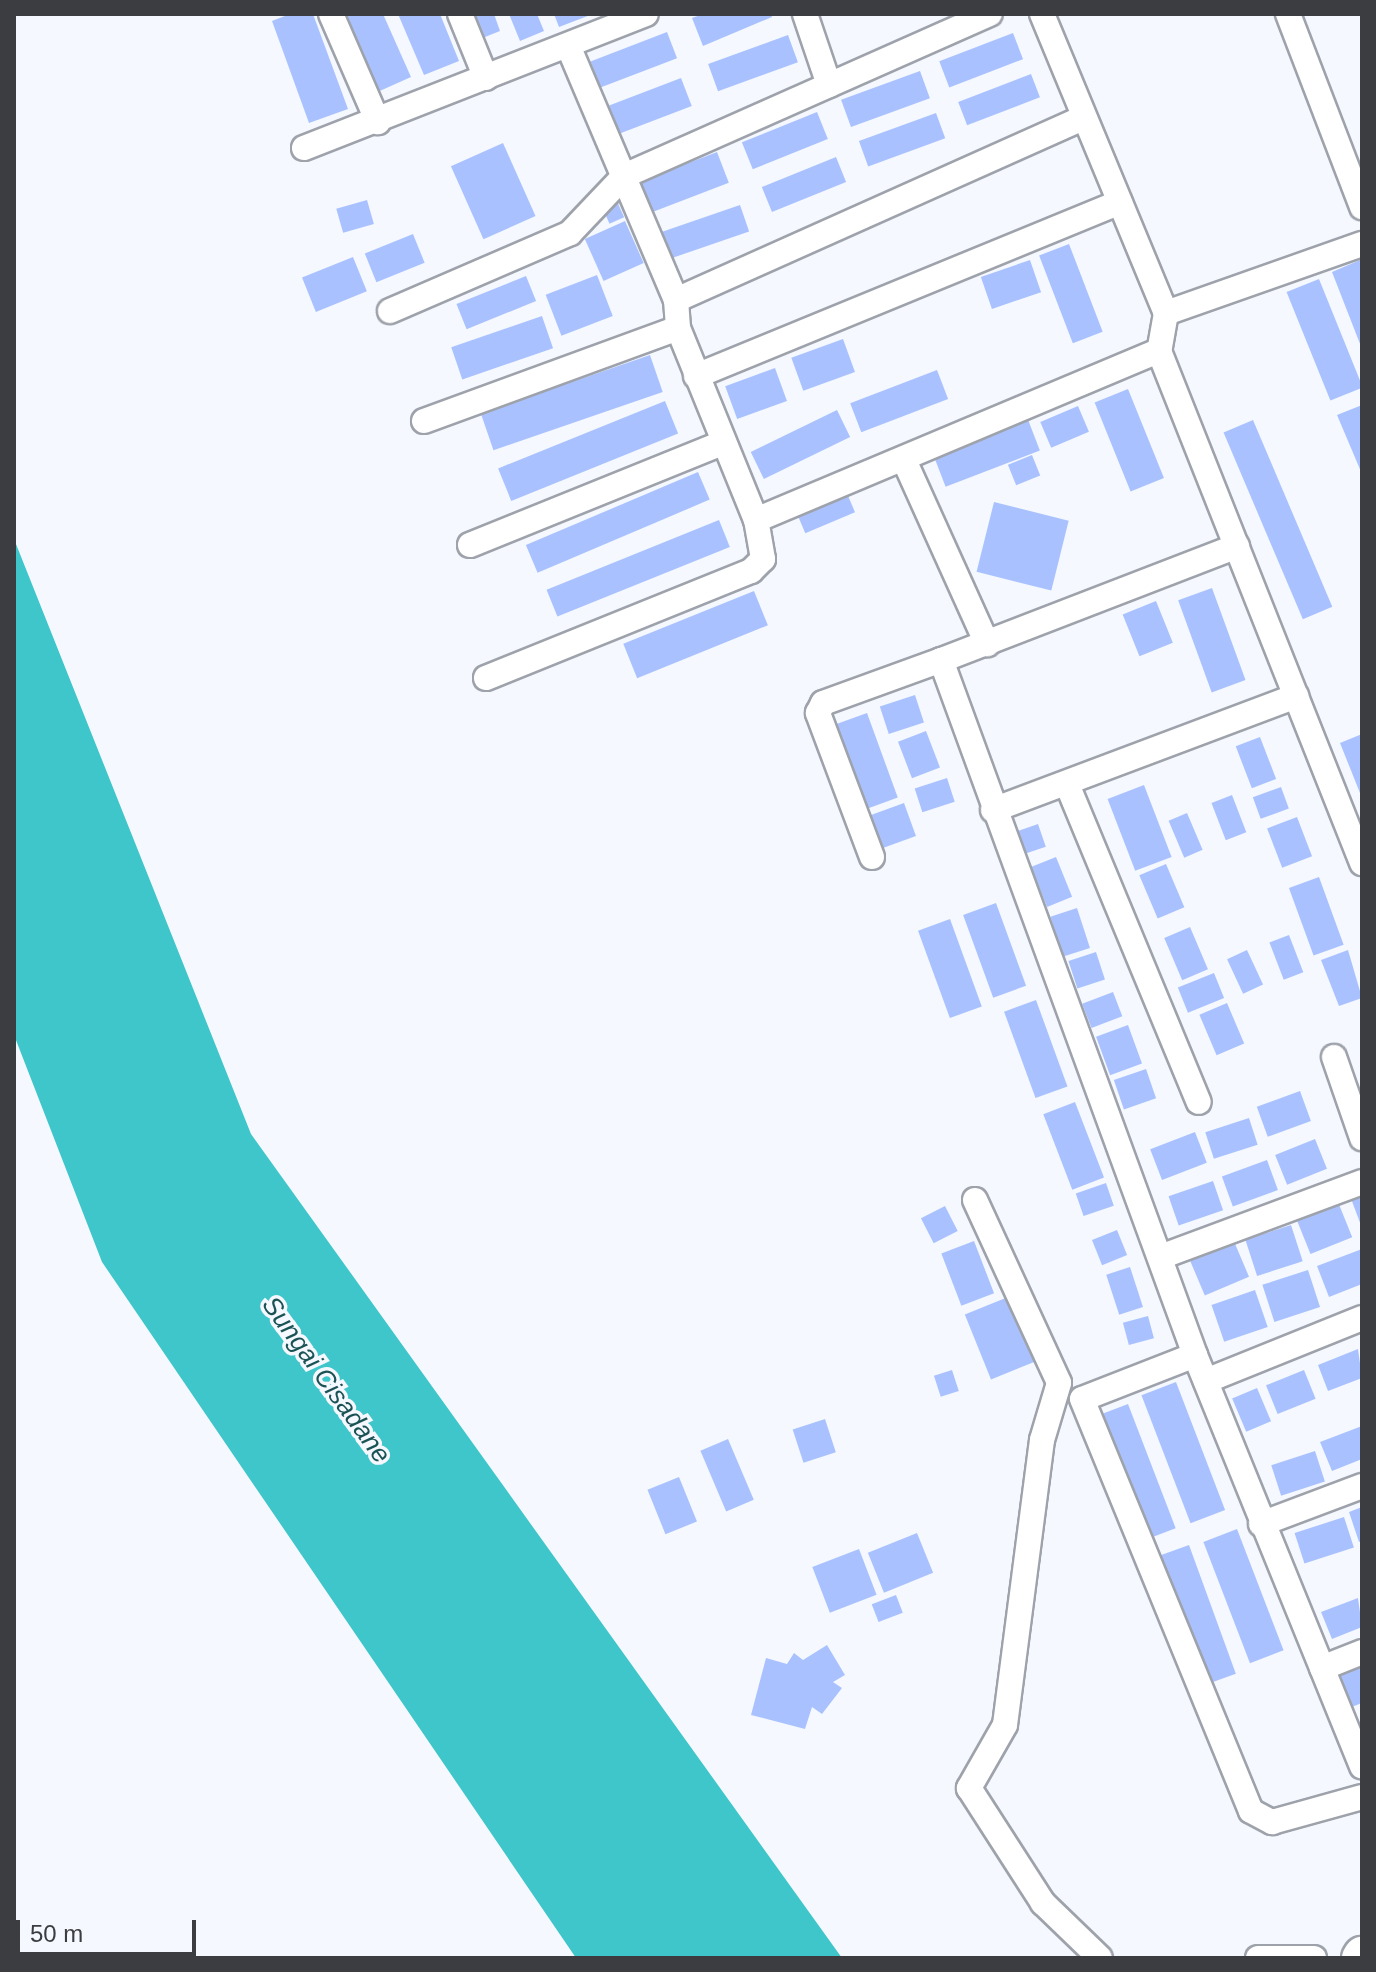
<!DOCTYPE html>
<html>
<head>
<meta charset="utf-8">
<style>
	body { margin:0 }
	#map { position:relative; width:1376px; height:1972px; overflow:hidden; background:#f5f8fe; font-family:Arial,sans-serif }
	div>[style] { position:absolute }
	.water>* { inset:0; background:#3fc6ca }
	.building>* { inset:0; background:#a9c2ff; transform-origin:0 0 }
	.roads { filter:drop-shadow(2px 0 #9ea2ab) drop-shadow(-2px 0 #9ea2ab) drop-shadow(0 2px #9ea2ab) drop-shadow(0 -2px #9ea2ab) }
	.street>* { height:24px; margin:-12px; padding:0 12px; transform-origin:12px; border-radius:12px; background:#fff }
	.secondary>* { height:36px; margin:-18px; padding:0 18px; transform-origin:18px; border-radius:18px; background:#fff }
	span { translate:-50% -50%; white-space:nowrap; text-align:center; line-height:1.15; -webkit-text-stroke:7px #f5f8fe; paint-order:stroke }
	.water-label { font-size:26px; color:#1b5355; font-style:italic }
	.frame { position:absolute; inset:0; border:16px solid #3b3d41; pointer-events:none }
	.scale { position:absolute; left:16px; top:1920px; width:180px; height:36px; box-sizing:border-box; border:4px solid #3b3d41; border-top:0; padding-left:10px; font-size:24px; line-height:28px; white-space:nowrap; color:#3b3d41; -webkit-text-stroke:6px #f5f8fe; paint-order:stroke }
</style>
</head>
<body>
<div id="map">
	<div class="water">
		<i style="clip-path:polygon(14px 539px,251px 1134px,842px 1958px,576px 1958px,102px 1262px,14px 1035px)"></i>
	</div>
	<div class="building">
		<i style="clip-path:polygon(290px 14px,313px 14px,348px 109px,309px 123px,272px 21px)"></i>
		<i style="clip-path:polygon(338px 14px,383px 14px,411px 77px,373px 94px)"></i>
		<i style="clip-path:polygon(398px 14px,440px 14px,459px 61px,424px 75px)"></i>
		<i style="clip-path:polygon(470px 14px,494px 14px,500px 31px,480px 39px)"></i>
		<i style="clip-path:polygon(509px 14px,537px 14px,544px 31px,520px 41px)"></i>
		<i style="clip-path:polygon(554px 14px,593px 14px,559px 27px)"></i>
		<i style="clip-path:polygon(703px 14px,771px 14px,772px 17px,703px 46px,692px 18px)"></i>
		<i style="left:667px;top:32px;width:28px;height:82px;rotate:69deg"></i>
		<i style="left:1013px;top:33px;width:28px;height:79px;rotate:69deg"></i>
		<i style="left:788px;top:35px;width:29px;height:85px;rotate:70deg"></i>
		<i style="left:920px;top:71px;width:29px;height:84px;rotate:70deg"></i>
		<i style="left:1031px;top:74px;width:25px;height:78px;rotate:69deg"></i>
		<i style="left:681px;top:78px;width:30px;height:77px;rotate:69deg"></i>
		<i style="left:817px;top:112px;width:29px;height:81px;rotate:68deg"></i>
		<i style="left:936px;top:113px;width:27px;height:82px;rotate:70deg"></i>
		<i style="left:503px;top:143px;width:80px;height:57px;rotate:66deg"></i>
		<i style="left:717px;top:152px;width:33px;height:83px;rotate:69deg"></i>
		<i style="left:836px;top:157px;width:27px;height:80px;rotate:68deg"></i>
		<i style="left:616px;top:199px;width:20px;height:16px;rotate:66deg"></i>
		<i style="left:367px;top:200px;width:25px;height:32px;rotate:74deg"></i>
		<i style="left:740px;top:205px;width:28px;height:83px;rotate:71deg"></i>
		<i style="left:625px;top:221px;width:46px;height:44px;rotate:66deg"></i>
		<i style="left:413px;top:234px;width:31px;height:52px;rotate:68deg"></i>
		<i style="left:1069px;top:244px;width:94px;height:32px;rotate:69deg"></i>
		<i style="left:353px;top:257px;width:37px;height:55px;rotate:68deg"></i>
		<i style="left:1030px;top:260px;width:34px;height:52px;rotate:71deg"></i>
		<i style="clip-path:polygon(1360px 260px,1362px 264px,1362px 349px,1332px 272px)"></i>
		<i style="left:597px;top:275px;width:44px;height:55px;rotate:69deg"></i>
		<i style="left:526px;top:276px;width:27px;height:75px;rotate:68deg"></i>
		<i style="left:1319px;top:279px;width:117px;height:35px;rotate:68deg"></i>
		<i style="left:542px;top:316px;width:34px;height:96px;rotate:71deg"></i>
		<i style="left:843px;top:339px;width:35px;height:55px;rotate:70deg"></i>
		<i style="left:650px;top:355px;width:39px;height:179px;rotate:71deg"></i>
		<i style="left:775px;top:368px;width:35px;height:53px;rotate:70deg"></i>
		<i style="left:937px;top:370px;width:31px;height:93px;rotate:69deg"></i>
		<i style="left:1128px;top:389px;width:96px;height:36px;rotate:68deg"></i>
		<i style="left:665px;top:401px;width:35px;height:180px;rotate:68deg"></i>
		<i style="clip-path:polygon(1362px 405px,1362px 474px,1337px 415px)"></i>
		<i style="left:1078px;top:406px;width:28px;height:41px;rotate:67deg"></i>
		<i style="left:837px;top:410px;width:30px;height:96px;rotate:64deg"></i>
		<i style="left:1027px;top:417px;width:36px;height:101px;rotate:69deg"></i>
		<i style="left:1253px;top:420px;width:203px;height:32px;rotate:67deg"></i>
		<i style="left:1032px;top:455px;width:22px;height:26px;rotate:68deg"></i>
		<i style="left:698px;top:472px;width:30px;height:187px;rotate:67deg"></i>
		<i style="left:846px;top:491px;width:23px;height:54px;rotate:67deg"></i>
		<i style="left:994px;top:502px;width:77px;height:72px;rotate:14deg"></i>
		<i style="left:719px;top:520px;width:29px;height:186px;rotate:68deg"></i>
		<i style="left:1212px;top:588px;width:98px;height:36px;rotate:70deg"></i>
		<i style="left:754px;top:591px;width:37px;height:141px;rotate:68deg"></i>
		<i style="left:1156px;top:601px;width:45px;height:36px;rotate:68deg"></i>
		<i style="left:915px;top:695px;width:29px;height:37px;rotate:72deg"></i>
		<i style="left:867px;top:713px;width:90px;height:42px;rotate:70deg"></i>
		<i style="left:926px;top:731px;width:39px;height:30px;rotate:69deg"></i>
		<i style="clip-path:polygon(1362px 734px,1362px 798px,1340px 743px)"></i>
		<i style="left:1260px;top:737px;width:45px;height:26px;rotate:69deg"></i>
		<i style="left:947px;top:778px;width:25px;height:34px;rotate:72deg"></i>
		<i style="left:1144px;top:785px;width:77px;height:39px;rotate:69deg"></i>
		<i style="left:1281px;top:787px;width:23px;height:30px;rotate:70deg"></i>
		<i style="left:1232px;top:795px;width:40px;height:22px;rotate:69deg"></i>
		<i style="left:904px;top:803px;width:35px;height:41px;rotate:70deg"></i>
		<i style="left:1187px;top:813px;width:40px;height:20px;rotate:67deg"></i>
		<i style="left:1297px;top:817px;width:42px;height:32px;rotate:69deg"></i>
		<i style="left:1038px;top:824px;width:24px;height:22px;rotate:71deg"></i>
		<i style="left:1056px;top:857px;width:43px;height:27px;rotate:68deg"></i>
		<i style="left:1166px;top:864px;width:47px;height:29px;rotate:67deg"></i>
		<i style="left:1319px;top:877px;width:72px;height:32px;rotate:70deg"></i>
		<i style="left:996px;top:903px;width:88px;height:35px;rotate:70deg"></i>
		<i style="left:1077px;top:908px;width:42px;height:28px;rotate:72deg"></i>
		<i style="left:950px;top:919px;width:93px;height:34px;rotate:70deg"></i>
		<i style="left:1190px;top:927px;width:46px;height:28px;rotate:67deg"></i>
		<i style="left:1289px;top:935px;width:40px;height:21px;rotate:69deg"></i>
		<i style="left:1247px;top:950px;width:38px;height:22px;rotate:65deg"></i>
		<i style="clip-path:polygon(1348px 950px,1362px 998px,1339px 1006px,1321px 960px)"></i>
		<i style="left:1096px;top:952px;width:29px;height:29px;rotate:72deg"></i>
		<i style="left:1214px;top:973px;width:27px;height:39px;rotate:68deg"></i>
		<i style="left:1113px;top:992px;width:26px;height:33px;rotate:69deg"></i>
		<i style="left:1036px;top:1000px;width:92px;height:34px;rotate:70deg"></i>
		<i style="left:1227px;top:1003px;width:44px;height:30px;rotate:67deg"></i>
		<i style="left:1128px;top:1025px;width:41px;height:34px;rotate:70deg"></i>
		<i style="left:1146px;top:1069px;width:31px;height:34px;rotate:71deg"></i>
		<i style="left:1300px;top:1091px;width:32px;height:46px;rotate:70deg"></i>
		<i style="left:1075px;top:1102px;width:81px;height:34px;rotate:69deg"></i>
		<i style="left:1249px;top:1118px;width:28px;height:46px;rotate:72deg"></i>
		<i style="left:1195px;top:1132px;width:33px;height:48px;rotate:69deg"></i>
		<i style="left:1315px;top:1139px;width:32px;height:43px;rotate:68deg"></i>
		<i style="left:1267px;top:1160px;width:32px;height:48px;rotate:70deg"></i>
		<i style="left:1213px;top:1181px;width:31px;height:47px;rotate:71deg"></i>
		<i style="left:1106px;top:1183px;width:24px;height:32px;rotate:71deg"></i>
		<i style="clip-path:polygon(1362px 1192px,1362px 1228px,1350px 1196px)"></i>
		<i style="left:1338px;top:1202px;width:38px;height:45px;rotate:68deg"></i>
		<i style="left:945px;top:1206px;width:28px;height:27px;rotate:63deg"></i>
		<i style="left:1291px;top:1225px;width:38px;height:48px;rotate:72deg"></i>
		<i style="left:1117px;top:1230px;width:27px;height:27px;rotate:68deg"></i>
		<i style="left:1233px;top:1239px;width:41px;height:48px;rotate:67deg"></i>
		<i style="left:974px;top:1241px;width:56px;height:35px;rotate:69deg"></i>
		<i style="clip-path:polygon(1362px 1249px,1362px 1284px,1329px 1297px,1317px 1266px)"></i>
		<i style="left:1130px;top:1267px;width:42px;height:25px;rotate:72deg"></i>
		<i style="left:1308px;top:1270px;width:39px;height:48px;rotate:72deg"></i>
		<i style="left:1255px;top:1290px;width:39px;height:46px;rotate:71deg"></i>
		<i style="left:1013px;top:1295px;width:70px;height:52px;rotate:68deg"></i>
		<i style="left:1148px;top:1316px;width:23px;height:26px;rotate:75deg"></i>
		<i style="clip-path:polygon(1358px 1349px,1362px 1378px,1328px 1391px,1318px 1365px)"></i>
		<i style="left:952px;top:1370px;width:22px;height:19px;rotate:72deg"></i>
		<i style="left:1304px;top:1370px;width:31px;height:41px;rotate:68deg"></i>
		<i style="left:1176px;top:1382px;width:137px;height:37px;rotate:69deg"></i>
		<i style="left:1257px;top:1388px;width:36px;height:27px;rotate:67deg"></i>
		<i style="left:1128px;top:1404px;width:133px;height:33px;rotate:69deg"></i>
		<i style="left:825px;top:1419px;width:35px;height:34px;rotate:72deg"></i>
		<i style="clip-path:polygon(1362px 1426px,1362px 1459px,1332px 1471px,1320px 1442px)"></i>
		<i style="left:728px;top:1439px;width:66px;height:30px;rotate:67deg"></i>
		<i style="left:1315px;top:1451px;width:32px;height:46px;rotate:72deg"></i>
		<i style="left:679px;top:1477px;width:48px;height:34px;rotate:68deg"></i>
		<i style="clip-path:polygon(1362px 1507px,1362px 1541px,1359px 1542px,1349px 1512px)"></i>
		<i style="left:1344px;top:1517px;width:32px;height:52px;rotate:72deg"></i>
		<i style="left:1237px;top:1529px;width:130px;height:36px;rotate:69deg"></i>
		<i style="left:917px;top:1533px;width:43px;height:53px;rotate:68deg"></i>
		<i style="left:1189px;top:1545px;width:137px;height:31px;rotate:70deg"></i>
		<i style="left:859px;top:1549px;width:49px;height:50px;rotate:69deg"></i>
		<i style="left:896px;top:1595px;width:19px;height:26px;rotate:69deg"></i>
		<i style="clip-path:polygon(1358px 1598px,1362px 1627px,1332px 1639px,1321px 1612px)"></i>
		<i style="clip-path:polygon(827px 1645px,845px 1675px,833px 1682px,842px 1688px,822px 1714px,812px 1707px,805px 1729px,751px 1715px,766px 1658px,787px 1664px,794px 1653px,803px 1660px)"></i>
		<i style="clip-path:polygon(1362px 1665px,1362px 1703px,1349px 1708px,1337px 1675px)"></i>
	</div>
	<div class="roads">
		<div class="street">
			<i style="left:331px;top:14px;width:118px;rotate:66.5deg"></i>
			<i style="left:460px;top:14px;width:69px;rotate:67.9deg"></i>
			<i style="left:805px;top:14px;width:75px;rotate:71.3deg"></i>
			<i style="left:1042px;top:14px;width:324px;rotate:67.5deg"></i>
			<i style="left:1166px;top:313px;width:39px;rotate:100deg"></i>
			<i style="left:1159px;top:351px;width:551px;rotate:68.37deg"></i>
			<i style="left:1288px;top:14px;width:207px;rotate:69deg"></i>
			<i style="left:304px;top:148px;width:367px;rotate:-21.4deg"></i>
			<i style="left:676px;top:300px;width:446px;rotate:-24.1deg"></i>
			<i style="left:390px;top:311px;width:196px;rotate:-23.4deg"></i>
			<i style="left:570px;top:233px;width:79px;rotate:-46.5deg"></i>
			<i style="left:624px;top:176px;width:400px;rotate:-23.9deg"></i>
			<i style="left:1166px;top:313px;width:208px;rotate:-19.4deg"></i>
			<i style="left:696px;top:376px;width:458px;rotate:-22.3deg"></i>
			<i style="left:424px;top:421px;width:270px;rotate:-20.1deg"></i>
			<i style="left:905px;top:462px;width:200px;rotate:65.7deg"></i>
			<i style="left:756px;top:520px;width:437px;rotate:-22.8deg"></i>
			<i style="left:470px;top:545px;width:273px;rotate:-22deg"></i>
			<i style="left:1237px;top:546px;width:317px;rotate:158.9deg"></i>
			<i style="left:941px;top:660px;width:740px;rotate:69.92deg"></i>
			<i style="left:1195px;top:1355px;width:444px;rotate:67.9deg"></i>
			<i style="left:486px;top:678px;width:286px;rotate:-22deg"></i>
			<i style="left:751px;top:571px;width:17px;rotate:-45deg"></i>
			<i style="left:763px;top:559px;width:40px;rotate:-100deg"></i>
			<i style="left:756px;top:520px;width:207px;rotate:-112.1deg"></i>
			<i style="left:678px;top:328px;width:28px;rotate:-94deg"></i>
			<i style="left:676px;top:300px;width:276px;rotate:-113deg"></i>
			<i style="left:1067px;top:784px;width:344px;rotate:67.5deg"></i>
			<i style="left:993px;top:810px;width:324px;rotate:-20.6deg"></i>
			<i style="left:872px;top:857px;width:154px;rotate:-110.6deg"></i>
			<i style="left:818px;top:713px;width:11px;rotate:-63deg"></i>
			<i style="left:823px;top:703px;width:126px;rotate:-20deg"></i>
			<i style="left:1334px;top:1057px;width:86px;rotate:70.9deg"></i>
			<i style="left:975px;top:1200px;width:201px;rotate:65.3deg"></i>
			<i style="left:1059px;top:1383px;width:59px;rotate:106.6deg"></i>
			<i style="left:1042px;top:1440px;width:287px;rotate:97.4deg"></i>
			<i style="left:1005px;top:1725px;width:73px;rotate:119.7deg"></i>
			<i style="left:969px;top:1788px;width:137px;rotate:57.2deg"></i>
			<i style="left:1043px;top:1903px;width:79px;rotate:44deg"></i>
			<i style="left:1163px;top:1256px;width:212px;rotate:-20.4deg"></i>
			<i style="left:1195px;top:1355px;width:121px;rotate:158.7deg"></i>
			<i style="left:1082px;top:1399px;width:445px;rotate:67.7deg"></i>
			<i style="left:1251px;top:1811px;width:24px;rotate:28deg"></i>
			<i style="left:1272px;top:1822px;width:93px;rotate:-15.5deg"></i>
			<i style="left:1206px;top:1381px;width:168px;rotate:-22deg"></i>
			<i style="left:1261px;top:1524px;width:108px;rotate:-20.6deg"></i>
			<i style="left:1322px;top:1668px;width:43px;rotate:-21.8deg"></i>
			<i style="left:1258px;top:1958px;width:56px"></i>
		</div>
		<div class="secondary">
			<i style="left:1360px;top:1958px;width:4px;rotate:-56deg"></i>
		</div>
	</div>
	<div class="water-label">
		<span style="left:326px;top:1380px;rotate:54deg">Sungai Cisadane</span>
	</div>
	<div class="frame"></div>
	<div class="scale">50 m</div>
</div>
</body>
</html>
